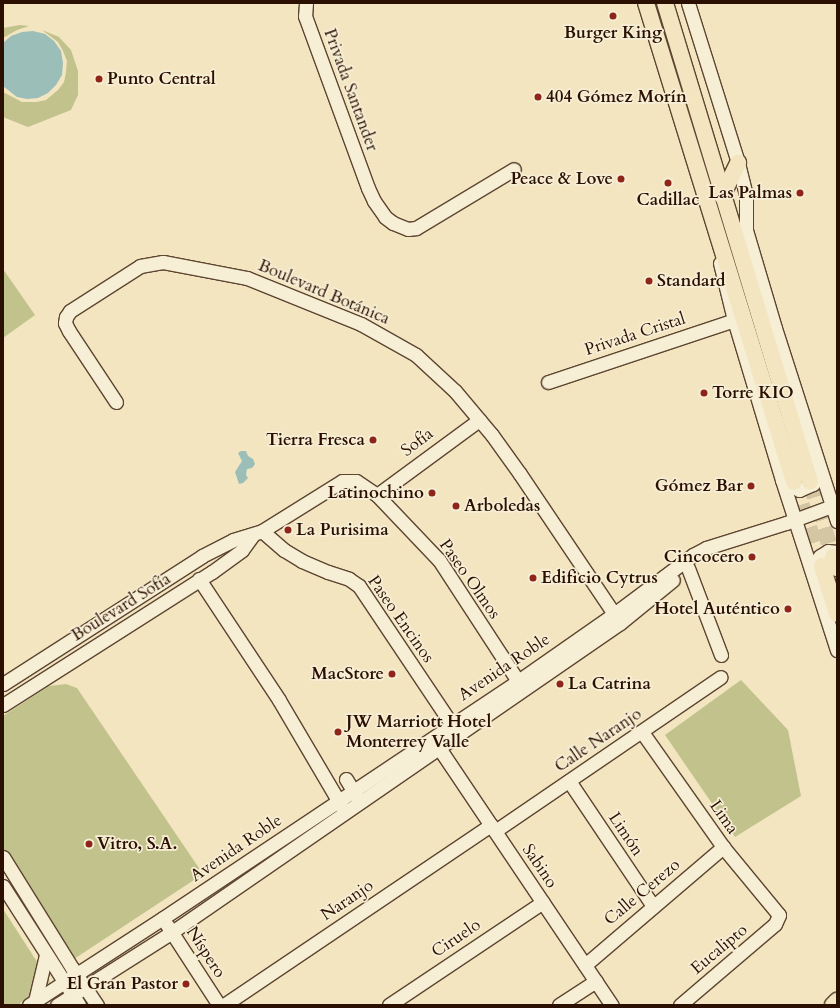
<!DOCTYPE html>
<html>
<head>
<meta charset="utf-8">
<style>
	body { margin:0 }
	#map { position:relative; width:840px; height:1008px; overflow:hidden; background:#f2e5c0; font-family:Cardo,serif }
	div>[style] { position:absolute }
	.green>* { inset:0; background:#c2c28d }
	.water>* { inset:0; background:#9cbeb8 }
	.major-tunnel>* { height:16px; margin-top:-8px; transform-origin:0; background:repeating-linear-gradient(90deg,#d4c5a3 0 16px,transparent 0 24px) }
	.roads { filter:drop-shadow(1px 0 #5d4530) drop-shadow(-1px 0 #5d4530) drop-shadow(0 1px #5d4530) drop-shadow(0 -1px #5d4530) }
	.minor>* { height:13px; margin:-6.5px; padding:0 6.5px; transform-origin:6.5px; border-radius:6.5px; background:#f7eed6 }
	.major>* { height:16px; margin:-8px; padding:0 8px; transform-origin:8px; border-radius:8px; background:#f2e5c0 }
	.dots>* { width:11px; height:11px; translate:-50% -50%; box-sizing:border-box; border:2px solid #f7eed6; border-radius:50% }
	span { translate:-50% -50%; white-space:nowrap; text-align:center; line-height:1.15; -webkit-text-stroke:3.5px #f7eed6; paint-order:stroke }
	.poi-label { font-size:17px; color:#2b1000; font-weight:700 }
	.left { translate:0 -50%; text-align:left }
	.right { translate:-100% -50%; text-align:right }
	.street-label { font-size:17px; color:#2b1000 }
	.frame { position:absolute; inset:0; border:4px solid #2b1000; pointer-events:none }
</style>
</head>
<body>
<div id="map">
	<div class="green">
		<i style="clip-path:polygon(20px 25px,29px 26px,17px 30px,3px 38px,3px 28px)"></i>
		<i style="clip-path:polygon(42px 30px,59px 37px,71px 50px,78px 71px,78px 95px,71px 110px,28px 127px,3px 117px,3px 92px,22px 102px,36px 102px,46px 100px,58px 90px,64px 82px,66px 72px,67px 61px,63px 51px,58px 42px)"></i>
		<i style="clip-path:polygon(3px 269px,35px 315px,3px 338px)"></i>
		<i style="clip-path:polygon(741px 680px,788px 730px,801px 796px,735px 837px,665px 735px)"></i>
		<i style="clip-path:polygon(66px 684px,77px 688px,203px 874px,74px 959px,3px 850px,3px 716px,49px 686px)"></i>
		<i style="clip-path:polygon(3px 909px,50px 982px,18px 1005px,3px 1005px)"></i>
	</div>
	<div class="water">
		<i style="clip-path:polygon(33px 31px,45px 34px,54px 41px,61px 51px,63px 63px,62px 75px,56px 85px,48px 93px,38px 98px,27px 99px,17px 97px,3px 86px,3px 43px,11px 36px,22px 32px)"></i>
		<i style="clip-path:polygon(241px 451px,246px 451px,248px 456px,253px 459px,255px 464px,252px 468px,247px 469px,246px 475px,248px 478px,243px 483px,239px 484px,235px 472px,242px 461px,238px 453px)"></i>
	</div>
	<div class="major-tunnel">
		<i style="left:794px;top:482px;width:89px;rotate:71.6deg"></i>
		<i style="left:810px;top:482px;width:78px;rotate:73deg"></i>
	</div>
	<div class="roads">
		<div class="minor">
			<i style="left:306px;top:3px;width:13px;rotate:94deg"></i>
			<i style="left:305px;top:16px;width:183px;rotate:69.9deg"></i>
			<i style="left:368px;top:188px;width:14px;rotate:65deg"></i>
			<i style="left:374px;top:201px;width:19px;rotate:55deg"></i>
			<i style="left:385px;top:217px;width:10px;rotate:37deg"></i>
			<i style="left:393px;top:223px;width:16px;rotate:22deg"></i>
			<i style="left:408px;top:229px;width:8px;rotate:-7deg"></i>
			<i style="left:416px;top:228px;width:114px;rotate:-31deg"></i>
			<i style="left:688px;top:3px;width:168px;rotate:72.6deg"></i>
			<i style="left:738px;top:163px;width:34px;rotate:76deg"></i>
			<i style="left:746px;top:196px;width:34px;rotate:90deg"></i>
			<i style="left:746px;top:230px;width:102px;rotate:73.5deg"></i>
			<i style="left:775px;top:328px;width:203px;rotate:72.2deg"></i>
			<i style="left:720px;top:263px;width:59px;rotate:76.2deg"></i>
			<i style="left:734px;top:320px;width:167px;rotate:73.3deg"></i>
			<i style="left:782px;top:480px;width:179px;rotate:72.1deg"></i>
			<i style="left:548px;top:382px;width:196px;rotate:-18.4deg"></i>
			<i style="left:116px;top:402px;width:85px;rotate:-123.5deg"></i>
			<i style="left:69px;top:331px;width:9px;rotate:-117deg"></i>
			<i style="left:65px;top:323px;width:6px;rotate:-81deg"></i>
			<i style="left:66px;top:317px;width:7px;rotate:-56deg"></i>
			<i style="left:70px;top:311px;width:83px;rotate:-32.7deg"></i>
			<i style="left:140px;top:266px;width:23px;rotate:-10deg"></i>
			<i style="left:163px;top:262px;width:86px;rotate:10.8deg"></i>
			<i style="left:247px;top:278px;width:123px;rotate:22deg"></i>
			<i style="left:361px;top:324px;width:63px;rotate:29.4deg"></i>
			<i style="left:416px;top:355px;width:53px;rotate:42.7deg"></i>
			<i style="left:455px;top:391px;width:57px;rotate:49.9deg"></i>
			<i style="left:492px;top:435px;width:48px;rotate:54.3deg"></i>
			<i style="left:520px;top:474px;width:176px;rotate:56.1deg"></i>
			<i style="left:782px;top:480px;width:20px;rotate:30deg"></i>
			<i style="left:799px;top:490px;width:15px;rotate:-23deg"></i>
			<i style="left:813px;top:484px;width:9px;rotate:-54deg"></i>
			<i style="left:377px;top:495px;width:127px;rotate:-36.3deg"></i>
			<i style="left:262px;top:531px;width:29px;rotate:41deg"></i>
			<i style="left:284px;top:550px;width:21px;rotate:31deg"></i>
			<i style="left:302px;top:561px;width:28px;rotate:23deg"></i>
			<i style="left:328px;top:572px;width:22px;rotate:18deg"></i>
			<i style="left:349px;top:579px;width:12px;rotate:35deg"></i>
			<i style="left:359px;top:586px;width:167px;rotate:56.2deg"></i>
			<i style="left:688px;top:568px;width:93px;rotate:69.2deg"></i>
			<i style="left:813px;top:573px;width:11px;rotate:-80deg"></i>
			<i style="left:815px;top:562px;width:8px;rotate:-50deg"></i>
			<i style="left:820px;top:556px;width:9px;rotate:-32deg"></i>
			<i style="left:828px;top:551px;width:9px;rotate:6deg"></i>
			<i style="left:199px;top:579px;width:145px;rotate:56.5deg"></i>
			<i style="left:279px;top:700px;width:124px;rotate:59.5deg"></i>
			<i style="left:3px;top:684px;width:237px;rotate:-32.7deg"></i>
			<i style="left:202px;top:556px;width:35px;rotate:-27deg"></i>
			<i style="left:233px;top:540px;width:30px;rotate:-17deg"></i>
			<i style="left:262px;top:531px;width:94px;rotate:-32deg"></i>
			<i style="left:342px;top:481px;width:14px"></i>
			<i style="left:356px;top:481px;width:25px;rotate:34deg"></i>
			<i style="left:377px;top:495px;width:90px;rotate:46.4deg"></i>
			<i style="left:439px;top:560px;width:145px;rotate:56.9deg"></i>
			<i style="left:3px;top:705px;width:248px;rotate:-32.5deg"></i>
			<i style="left:212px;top:572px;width:37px;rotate:-36deg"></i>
			<i style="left:242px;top:550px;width:19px;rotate:-54deg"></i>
			<i style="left:642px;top:732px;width:141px;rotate:54.8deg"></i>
			<i style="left:723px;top:847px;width:88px;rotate:50.5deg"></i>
			<i style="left:779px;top:915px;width:10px;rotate:114deg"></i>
			<i style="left:775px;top:924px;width:125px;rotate:139.5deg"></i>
			<i style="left:439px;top:748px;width:310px;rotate:56.1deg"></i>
			<i style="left:346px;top:779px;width:21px;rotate:59deg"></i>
			<i style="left:569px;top:781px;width:151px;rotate:56.1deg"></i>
			<i style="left:495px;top:831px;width:273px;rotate:-34.3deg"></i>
			<i style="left:3px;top:857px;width:131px;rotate:58.1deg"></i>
			<i style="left:72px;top:968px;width:45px;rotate:56deg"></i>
			<i style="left:3px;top:886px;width:141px;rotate:57.4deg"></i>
			<i style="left:167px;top:925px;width:95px;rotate:57deg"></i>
			<i style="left:585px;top:965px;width:182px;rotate:-40.5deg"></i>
			<i style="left:35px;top:1001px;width:47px;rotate:-76.6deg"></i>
			<i style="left:29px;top:1005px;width:160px;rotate:-33deg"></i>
			<i style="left:163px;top:918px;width:427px;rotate:-33.7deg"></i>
			<i style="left:518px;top:681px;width:117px;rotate:-34.9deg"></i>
			<i style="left:614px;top:614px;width:99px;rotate:-36.8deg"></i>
			<i style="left:693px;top:555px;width:15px;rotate:-28deg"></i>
			<i style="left:706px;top:548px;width:84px;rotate:-17.4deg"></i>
			<i style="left:786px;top:523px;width:49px;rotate:-20.3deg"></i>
			<i style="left:57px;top:1005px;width:136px;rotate:-32.4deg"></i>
			<i style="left:172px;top:932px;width:544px;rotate:-34.6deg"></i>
			<i style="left:620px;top:623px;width:68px;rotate:-39.1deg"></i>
			<i style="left:224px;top:1005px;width:322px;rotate:-34deg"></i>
			<i style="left:389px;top:1005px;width:185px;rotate:-33.8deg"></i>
			<i style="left:559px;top:1005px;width:44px;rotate:-33deg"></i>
		</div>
		<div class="major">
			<i style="left:646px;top:3px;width:501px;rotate:72.83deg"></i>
			<i style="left:665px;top:3px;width:500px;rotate:73.16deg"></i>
			<i style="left:722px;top:196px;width:37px;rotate:-64deg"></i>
			<i style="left:833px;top:557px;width:12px;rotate:70deg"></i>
			<i style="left:822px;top:566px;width:50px;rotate:72.6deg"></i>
			<i style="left:833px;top:1005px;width:6px;rotate:-45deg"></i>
		</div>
	</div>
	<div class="dots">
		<i style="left:613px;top:16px;background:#8f2418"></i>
		<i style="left:99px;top:79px;background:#8f2418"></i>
		<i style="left:538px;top:97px;background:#8f2418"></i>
		<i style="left:621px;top:179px;background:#8f2418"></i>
		<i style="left:668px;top:183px;background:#8f2418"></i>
		<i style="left:800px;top:193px;background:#8f2418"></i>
		<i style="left:649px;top:281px;background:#8f2418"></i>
		<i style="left:704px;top:393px;background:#8f2418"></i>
		<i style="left:373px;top:440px;background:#8f2418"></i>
		<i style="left:751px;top:486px;background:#8f2418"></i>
		<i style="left:432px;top:493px;background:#8f2418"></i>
		<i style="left:456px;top:506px;background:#8f2418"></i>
		<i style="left:288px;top:530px;background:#8f2418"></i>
		<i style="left:752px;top:557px;background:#8f2418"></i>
		<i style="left:533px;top:578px;background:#8f2418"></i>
		<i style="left:788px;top:609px;background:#8f2418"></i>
		<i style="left:392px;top:674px;background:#8f2418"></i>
		<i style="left:560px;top:684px;background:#8f2418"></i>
		<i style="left:338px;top:732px;background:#8f2418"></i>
		<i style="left:89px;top:844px;background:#8f2418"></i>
		<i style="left:186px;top:984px;background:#8f2418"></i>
	</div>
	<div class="poi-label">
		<span style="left:613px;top:33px">Burger King</span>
		<span class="left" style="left:107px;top:79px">Punto Central</span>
		<span class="left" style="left:546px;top:97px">404 Gómez Morín</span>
		<span class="right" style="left:613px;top:179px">Peace &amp; Love</span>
		<span class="right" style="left:792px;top:193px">Las Palmas</span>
		<span style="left:668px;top:200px">Cadillac</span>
		<span class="left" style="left:657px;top:281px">Standard</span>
		<span class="left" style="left:712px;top:393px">Torre KIO</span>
		<span class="right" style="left:365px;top:440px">Tierra Fresca</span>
		<span class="right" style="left:743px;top:486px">Gómez Bar</span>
		<span class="right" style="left:424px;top:493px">Latinochino</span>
		<span class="left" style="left:464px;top:506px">Arboledas</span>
		<span class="left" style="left:296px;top:530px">La Purisima</span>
		<span class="right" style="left:744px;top:557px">Cincocero</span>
		<span class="left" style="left:541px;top:578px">Edificio Cytrus</span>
		<span class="right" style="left:780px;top:609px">Hotel Auténtico</span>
		<span class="right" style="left:384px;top:674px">MacStore</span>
		<span class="left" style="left:568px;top:684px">La Catrina</span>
		<span class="left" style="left:346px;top:732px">JW Marriott Hotel<br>Monterrey Valle</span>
		<span class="left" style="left:97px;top:844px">Vitro, S.A.</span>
		<span class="right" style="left:178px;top:984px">El Gran Pastor</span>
	</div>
	<div class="street-label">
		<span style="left:351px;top:90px;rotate:70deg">Privada Santander</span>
		<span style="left:324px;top:292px;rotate:23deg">Boulevard Botánica</span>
		<span style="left:635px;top:334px;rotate:-18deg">Privada Cristal</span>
		<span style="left:417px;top:442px;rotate:-37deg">Sofía</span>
		<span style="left:470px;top:579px;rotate:55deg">Paseo Olmos</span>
		<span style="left:121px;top:607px;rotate:-32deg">Boulevard Sofía</span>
		<span style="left:401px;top:619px;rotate:55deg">Paseo Encinos</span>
		<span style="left:504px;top:667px;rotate:-34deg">Avenida Roble</span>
		<span style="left:598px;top:740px;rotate:-34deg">Calle Naranjo</span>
		<span style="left:724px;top:817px;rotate:55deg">Lima</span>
		<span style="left:626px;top:834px;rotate:56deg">Limón</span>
		<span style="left:236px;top:848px;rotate:-34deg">Avenida Roble</span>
		<span style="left:540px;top:866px;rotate:56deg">Sabino</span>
		<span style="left:642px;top:892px;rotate:-40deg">Calle Cerezo</span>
		<span style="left:347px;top:900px;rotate:-34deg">Naranjo</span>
		<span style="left:456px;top:938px;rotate:-34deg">Ciruelo</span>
		<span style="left:719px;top:949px;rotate:-40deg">Eucalipto</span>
		<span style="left:206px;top:952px;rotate:57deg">Níspero</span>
	</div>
	<div class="frame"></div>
</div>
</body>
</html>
